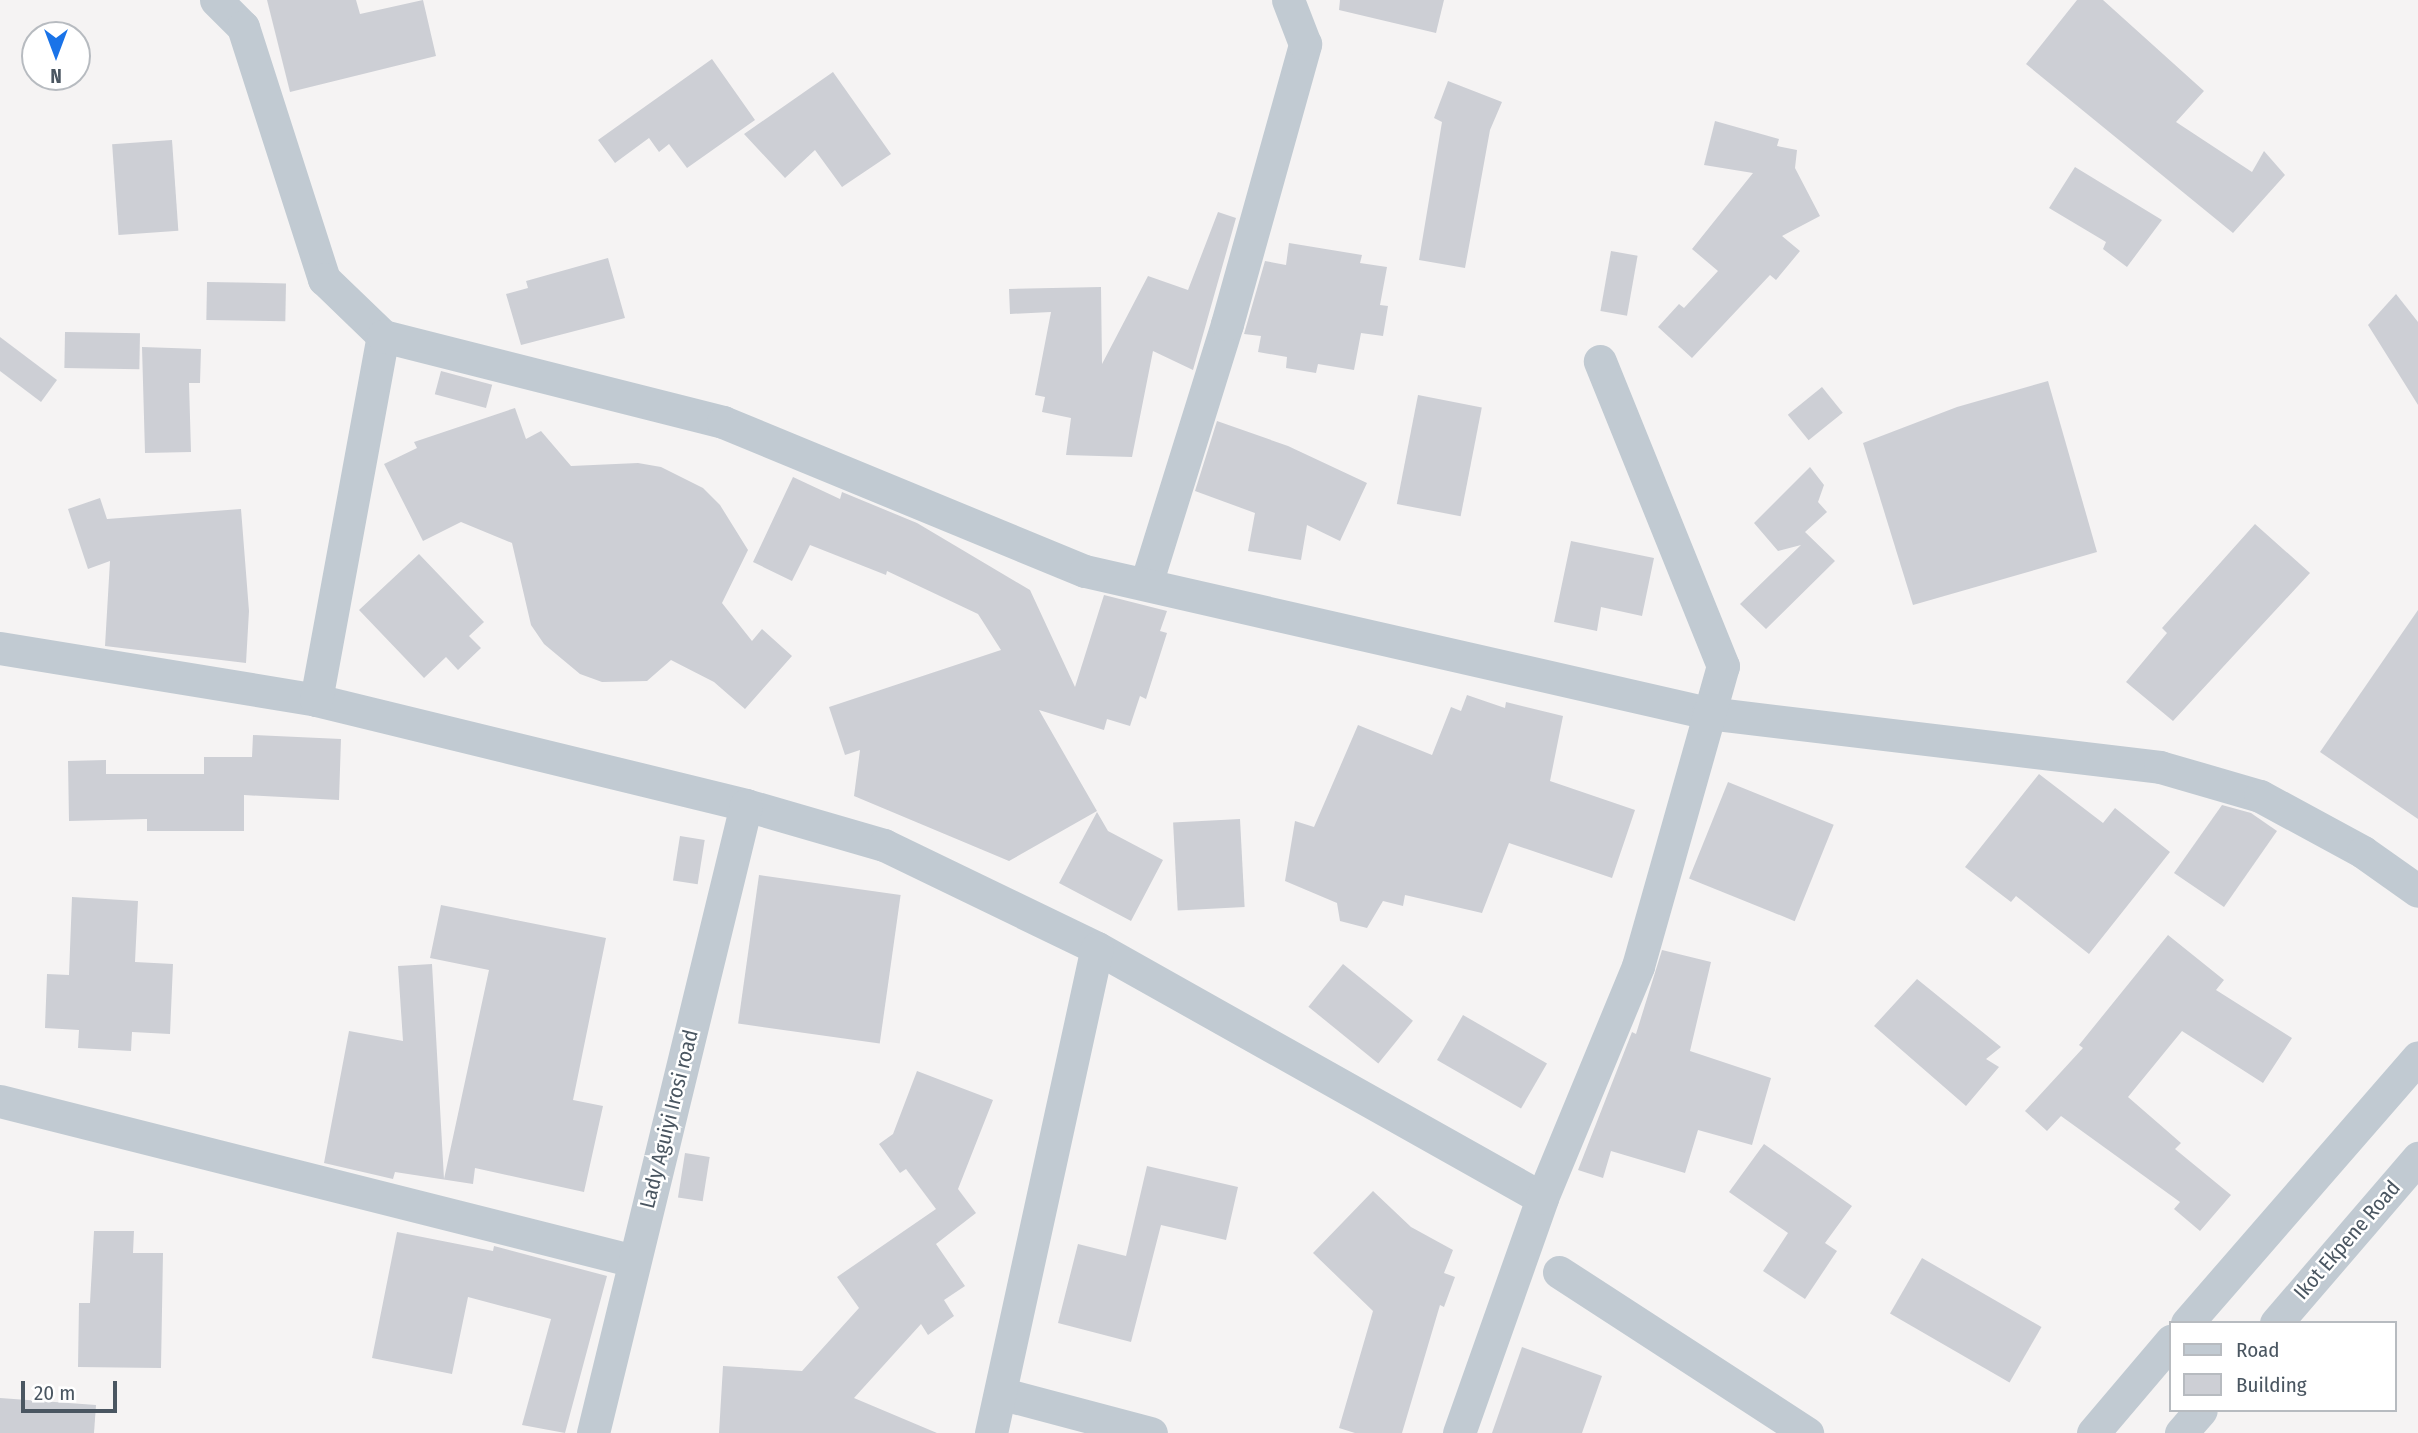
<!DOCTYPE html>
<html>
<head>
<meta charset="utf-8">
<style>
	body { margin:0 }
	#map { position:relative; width:2418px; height:1433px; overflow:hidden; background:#f5f3f3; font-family:"Fira Sans Condensed",sans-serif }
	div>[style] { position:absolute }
	.building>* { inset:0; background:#cdcfd5; transform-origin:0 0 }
	.minor>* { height:33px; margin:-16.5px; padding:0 16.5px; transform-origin:16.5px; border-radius:16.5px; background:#c1cad2 }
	span { translate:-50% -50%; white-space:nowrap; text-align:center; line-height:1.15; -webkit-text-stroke:5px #fff; paint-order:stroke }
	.street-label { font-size:21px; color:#4a5661 }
	.legend { position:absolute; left:2169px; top:1321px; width:228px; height:91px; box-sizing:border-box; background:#fff; border:2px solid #b7bbc0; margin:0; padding:9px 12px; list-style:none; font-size:21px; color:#4a5661 }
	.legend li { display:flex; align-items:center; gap:14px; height:35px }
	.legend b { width:35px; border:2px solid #b7bbc0 }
	.north { position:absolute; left:21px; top:21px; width:70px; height:70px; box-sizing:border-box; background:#fff; border:2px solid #b7bbc0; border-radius:50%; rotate:180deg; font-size:19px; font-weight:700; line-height:28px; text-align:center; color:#4a5661 }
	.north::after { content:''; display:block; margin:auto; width:24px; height:32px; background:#1a73e8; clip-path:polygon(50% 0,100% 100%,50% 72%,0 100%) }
	.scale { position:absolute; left:21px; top:1381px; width:96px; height:32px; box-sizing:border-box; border:4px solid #4a5661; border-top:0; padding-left:9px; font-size:21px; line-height:24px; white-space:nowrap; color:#4a5661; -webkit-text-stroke:5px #fff; paint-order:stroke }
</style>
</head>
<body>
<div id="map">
	<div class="building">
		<i style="clip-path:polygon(267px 0,356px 0,360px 14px,423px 0,436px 56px,290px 92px)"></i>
		<i style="clip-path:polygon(1340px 0,1444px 0,1436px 33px,1339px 10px)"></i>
		<i style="clip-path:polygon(2077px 0,2103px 0,2204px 91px,2176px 122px,2252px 172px,2264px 151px,2285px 175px,2233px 233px,2026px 64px)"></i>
		<i style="clip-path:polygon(712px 59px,755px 120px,687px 168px,669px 144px,659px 152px,649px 138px,615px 163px,598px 140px)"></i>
		<i style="clip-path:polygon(833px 72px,891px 154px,842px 187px,815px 150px,785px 178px,744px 134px)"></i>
		<i style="clip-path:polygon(1448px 81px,1502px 102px,1490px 130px,1465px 268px,1419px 260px,1442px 122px,1434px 118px)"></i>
		<i style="clip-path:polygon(1715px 121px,1779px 139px,1777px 146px,1797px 150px,1795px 168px,1820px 216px,1782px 236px,1800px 251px,1776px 280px,1770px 275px,1692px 358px,1658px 327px,1679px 304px,1684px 308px,1718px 271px,1692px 249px,1753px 173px,1704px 165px)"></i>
		<i style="left:172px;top:140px;width:91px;height:60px;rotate:86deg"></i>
		<i style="clip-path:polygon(2075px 167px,2162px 220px,2127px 267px,2103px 249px,2106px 242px,2049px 208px)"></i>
		<i style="clip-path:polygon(1218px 212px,1236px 218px,1193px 370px,1153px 351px,1132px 457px,1066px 455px,1071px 418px,1042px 412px,1045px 397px,1035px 395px,1051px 312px,1010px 314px,1009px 289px,1101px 287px,1102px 364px,1148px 276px,1188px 290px)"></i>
		<i style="clip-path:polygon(1289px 243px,1362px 255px,1360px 263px,1387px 267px,1380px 305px,1388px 306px,1383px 336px,1361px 333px,1354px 370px,1318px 364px,1316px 373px,1286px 368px,1287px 357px,1258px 352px,1261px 336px,1244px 334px,1265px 261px,1286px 265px)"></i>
		<i style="left:1611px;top:251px;width:27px;height:61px;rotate:10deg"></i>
		<i style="clip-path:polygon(608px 258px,625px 318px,521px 345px,506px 294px,528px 288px,526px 281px)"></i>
		<i style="left:207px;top:282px;width:79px;height:38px;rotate:1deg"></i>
		<i style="clip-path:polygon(2396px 294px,2418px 322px,2418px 405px,2368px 325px)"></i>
		<i style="left:65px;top:332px;width:75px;height:36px;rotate:1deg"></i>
		<i style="clip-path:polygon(0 337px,57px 380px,41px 402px,0 371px)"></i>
		<i style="clip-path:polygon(142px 347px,201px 349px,200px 383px,189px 383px,191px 452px,145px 453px)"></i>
		<i style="left:441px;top:371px;width:53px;height:24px;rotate:15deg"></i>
		<i style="clip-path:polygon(2048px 381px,2097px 552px,1913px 605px,1863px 443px,1957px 407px)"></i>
		<i style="left:1822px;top:387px;width:33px;height:44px;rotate:51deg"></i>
		<i style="left:1418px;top:395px;width:65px;height:111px;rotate:11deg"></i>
		<i style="clip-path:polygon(515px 408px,526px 439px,541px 431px,571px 466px,638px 463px,661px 467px,703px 488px,720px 505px,748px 550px,722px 603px,752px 641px,762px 629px,792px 656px,745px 709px,714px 682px,671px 660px,647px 681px,602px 682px,580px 674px,544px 644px,531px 625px,512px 543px,461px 522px,423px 541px,384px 464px,417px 448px,414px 442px)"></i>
		<i style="clip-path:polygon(1217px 421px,1288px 446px,1367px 483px,1340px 541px,1307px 525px,1301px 560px,1248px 551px,1255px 513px,1195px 491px)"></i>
		<i style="clip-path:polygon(1810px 467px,1824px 485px,1818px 502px,1827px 512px,1805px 532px,1835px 561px,1766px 629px,1740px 604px,1801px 545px,1778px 551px,1754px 523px)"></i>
		<i style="clip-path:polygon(793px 477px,840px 499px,842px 492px,917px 523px,1030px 590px,1075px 687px,1104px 595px,1167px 611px,1160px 631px,1167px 633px,1146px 699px,1140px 696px,1130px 726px,1107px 719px,1104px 730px,1039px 710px,1097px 811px,1009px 861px,854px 796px,860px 750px,845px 755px,829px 707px,1001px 650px,978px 614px,887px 571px,886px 575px,810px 545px,792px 581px,753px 562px)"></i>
		<i style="clip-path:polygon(100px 498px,107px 519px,241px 509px,249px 611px,246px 663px,105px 646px,110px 561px,88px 569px,68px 509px)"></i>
		<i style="clip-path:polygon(2255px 524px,2310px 573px,2173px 721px,2126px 682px,2167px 633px,2162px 628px)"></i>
		<i style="clip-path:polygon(1571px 541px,1654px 558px,1642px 616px,1601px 607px,1597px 631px,1554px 622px)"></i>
		<i style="clip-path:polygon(419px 554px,484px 622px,469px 636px,481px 648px,458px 670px,446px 657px,424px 678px,359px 610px)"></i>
		<i style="clip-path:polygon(2418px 610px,2418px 819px,2320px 752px)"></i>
		<i style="clip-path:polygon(1467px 695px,1505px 708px,1506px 702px,1563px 716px,1550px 781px,1635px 810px,1612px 878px,1509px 843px,1482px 913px,1405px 895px,1403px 906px,1383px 901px,1367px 928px,1340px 921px,1337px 903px,1285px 881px,1295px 821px,1314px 827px,1358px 725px,1432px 755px,1451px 707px,1461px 711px)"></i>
		<i style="clip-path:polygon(253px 735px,341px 739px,339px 800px,244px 795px,244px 831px,147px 831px,147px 819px,69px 821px,68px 761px,106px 760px,106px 774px,204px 774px,204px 757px,252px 757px)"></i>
		<i style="clip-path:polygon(2039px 774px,2103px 823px,2115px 808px,2170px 852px,2089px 954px,2016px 896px,2011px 902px,1965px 867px)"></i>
		<i style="left:1728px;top:782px;width:114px;height:104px;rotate:22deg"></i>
		<i style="clip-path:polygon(2222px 805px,2251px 813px,2277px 831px,2224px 907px,2174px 873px)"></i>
		<i style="clip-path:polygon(1097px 812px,1108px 831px,1163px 860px,1131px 921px,1059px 883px)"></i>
		<i style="left:1240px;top:819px;width:88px;height:67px;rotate:87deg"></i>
		<i style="left:680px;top:836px;width:25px;height:45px;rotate:9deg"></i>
		<i style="left:759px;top:875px;width:143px;height:150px;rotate:8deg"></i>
		<i style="clip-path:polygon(72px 897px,138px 901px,135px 962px,173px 964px,170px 1034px,132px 1032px,131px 1051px,78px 1048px,79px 1030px,45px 1028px,47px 974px,69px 975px)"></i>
		<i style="clip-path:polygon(441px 905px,606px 938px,573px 1100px,603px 1106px,584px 1192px,475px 1168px,473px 1184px,395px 1172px,393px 1179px,324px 1163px,349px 1031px,403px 1041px,398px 966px,432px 964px,444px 1179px,489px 970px,430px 958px)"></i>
		<i style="clip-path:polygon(2168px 935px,2224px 980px,2216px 990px,2292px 1038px,2263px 1083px,2182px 1031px,2128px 1097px,2181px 1143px,2175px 1149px,2231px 1195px,2200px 1231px,2174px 1209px,2180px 1202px,2061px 1116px,2047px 1131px,2025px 1111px,2083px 1048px,2079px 1045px)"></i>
		<i style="clip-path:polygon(1662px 950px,1711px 962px,1690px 1051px,1771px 1078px,1752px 1145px,1698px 1130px,1685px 1173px,1611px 1151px,1603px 1178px,1578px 1170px,1632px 1032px,1636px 1034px)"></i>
		<i style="left:1343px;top:964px;width:90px;height:55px;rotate:39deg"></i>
		<i style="clip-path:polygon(1917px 979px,2001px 1047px,1986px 1059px,1999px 1067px,1966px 1106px,1874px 1026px)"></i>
		<i style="left:1463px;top:1015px;width:97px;height:52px;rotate:30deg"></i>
		<i style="clip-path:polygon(917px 1071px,993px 1100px,958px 1189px,976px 1213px,936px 1244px,965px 1286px,944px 1300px,954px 1316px,928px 1335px,921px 1324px,854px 1398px,937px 1433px,719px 1433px,723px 1366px,802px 1371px,859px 1308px,837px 1277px,936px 1209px,906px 1169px,900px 1173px,879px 1144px,893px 1134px)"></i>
		<i style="clip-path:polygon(1764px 1144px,1852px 1206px,1825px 1243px,1837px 1251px,1805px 1299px,1763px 1271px,1788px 1233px,1729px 1192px)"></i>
		<i style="left:685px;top:1153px;width:25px;height:45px;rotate:9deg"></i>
		<i style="clip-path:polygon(1147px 1166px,1238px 1187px,1226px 1240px,1161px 1225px,1131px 1342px,1058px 1323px,1078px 1244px,1126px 1256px)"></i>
		<i style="clip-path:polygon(1373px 1191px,1411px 1227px,1453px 1250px,1444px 1273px,1455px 1277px,1444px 1307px,1440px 1305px,1402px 1433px,1355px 1433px,1339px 1428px,1373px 1311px,1313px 1253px)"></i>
		<i style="clip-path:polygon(94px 1231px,134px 1231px,133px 1253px,163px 1253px,161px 1368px,78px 1367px,79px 1303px,90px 1303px)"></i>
		<i style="clip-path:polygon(397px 1232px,493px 1251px,494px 1246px,607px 1276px,565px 1433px,522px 1425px,551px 1319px,468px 1297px,452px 1374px,372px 1358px)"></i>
		<i style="left:1922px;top:1258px;width:138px;height:64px;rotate:30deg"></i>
		<i style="clip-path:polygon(1522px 1347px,1602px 1376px,1582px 1433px,1492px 1433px)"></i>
		<i style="clip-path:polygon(0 1398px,96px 1405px,94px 1433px,0 1433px)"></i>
	</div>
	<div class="minor">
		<i style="left:216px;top:0;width:38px;rotate:45deg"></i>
		<i style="left:243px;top:27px;width:265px;rotate:72.2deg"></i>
		<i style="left:324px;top:279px;width:82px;rotate:44deg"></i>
		<i style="left:1146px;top:584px;width:272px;rotate:-72.7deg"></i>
		<i style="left:1227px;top:324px;width:291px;rotate:-74.4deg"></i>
		<i style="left:1305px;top:44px;width:47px;rotate:-111.1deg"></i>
		<i style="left:0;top:648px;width:320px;rotate:9.3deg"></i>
		<i style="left:316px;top:700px;width:443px;rotate:13.7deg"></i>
		<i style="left:746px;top:805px;width:144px;rotate:16.2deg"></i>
		<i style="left:884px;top:845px;width:237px;rotate:25.8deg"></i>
		<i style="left:1097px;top:948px;width:510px;rotate:29.33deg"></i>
		<i style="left:316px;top:700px;width:370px;rotate:-79.6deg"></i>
		<i style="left:383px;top:336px;width:351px;rotate:14.2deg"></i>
		<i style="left:723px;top:422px;width:391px;rotate:22.4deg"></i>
		<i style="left:1085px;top:571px;width:639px;rotate:12.84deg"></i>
		<i style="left:1708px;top:713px;width:455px;rotate:6.8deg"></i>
		<i style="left:2160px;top:767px;width:104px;rotate:16.2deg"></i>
		<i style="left:2260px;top:796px;width:117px;rotate:28.5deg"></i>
		<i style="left:2363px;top:852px;width:67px;rotate:35.3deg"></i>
		<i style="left:0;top:1101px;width:654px;rotate:14.16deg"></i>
		<i style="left:1559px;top:1272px;width:296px;rotate:33deg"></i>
		<i style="left:2187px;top:1323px;width:352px;rotate:-49deg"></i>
		<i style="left:2276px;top:1323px;width:218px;rotate:-49.3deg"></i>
		<i style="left:1003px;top:1394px;width:153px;rotate:14.8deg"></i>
		<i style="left:593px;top:1433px;width:646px;rotate:-76.31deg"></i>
		<i style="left:991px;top:1433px;width:496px;rotate:-77.7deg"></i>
		<i style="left:1459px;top:1433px;width:249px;rotate:-70.5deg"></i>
		<i style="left:1542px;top:1198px;width:251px;rotate:-67.5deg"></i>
		<i style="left:1638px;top:966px;width:312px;rotate:-74.2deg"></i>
		<i style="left:1723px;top:666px;width:329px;rotate:-112deg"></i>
		<i style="left:2093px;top:1433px;width:121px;rotate:-49.7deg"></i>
		<i style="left:2181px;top:1433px;width:30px;rotate:-49deg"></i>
	</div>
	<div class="street-label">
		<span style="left:669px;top:1119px;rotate:-76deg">Lady Aguiyi Irosi road</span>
		<span style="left:2347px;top:1240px;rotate:-49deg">Ikot Ekpene Road</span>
	</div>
	<ul class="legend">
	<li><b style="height:9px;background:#c1cad2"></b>Road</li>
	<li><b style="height:19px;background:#cdcfd5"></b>Building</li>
	</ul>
	<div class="north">N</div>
	<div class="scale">20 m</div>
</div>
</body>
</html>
